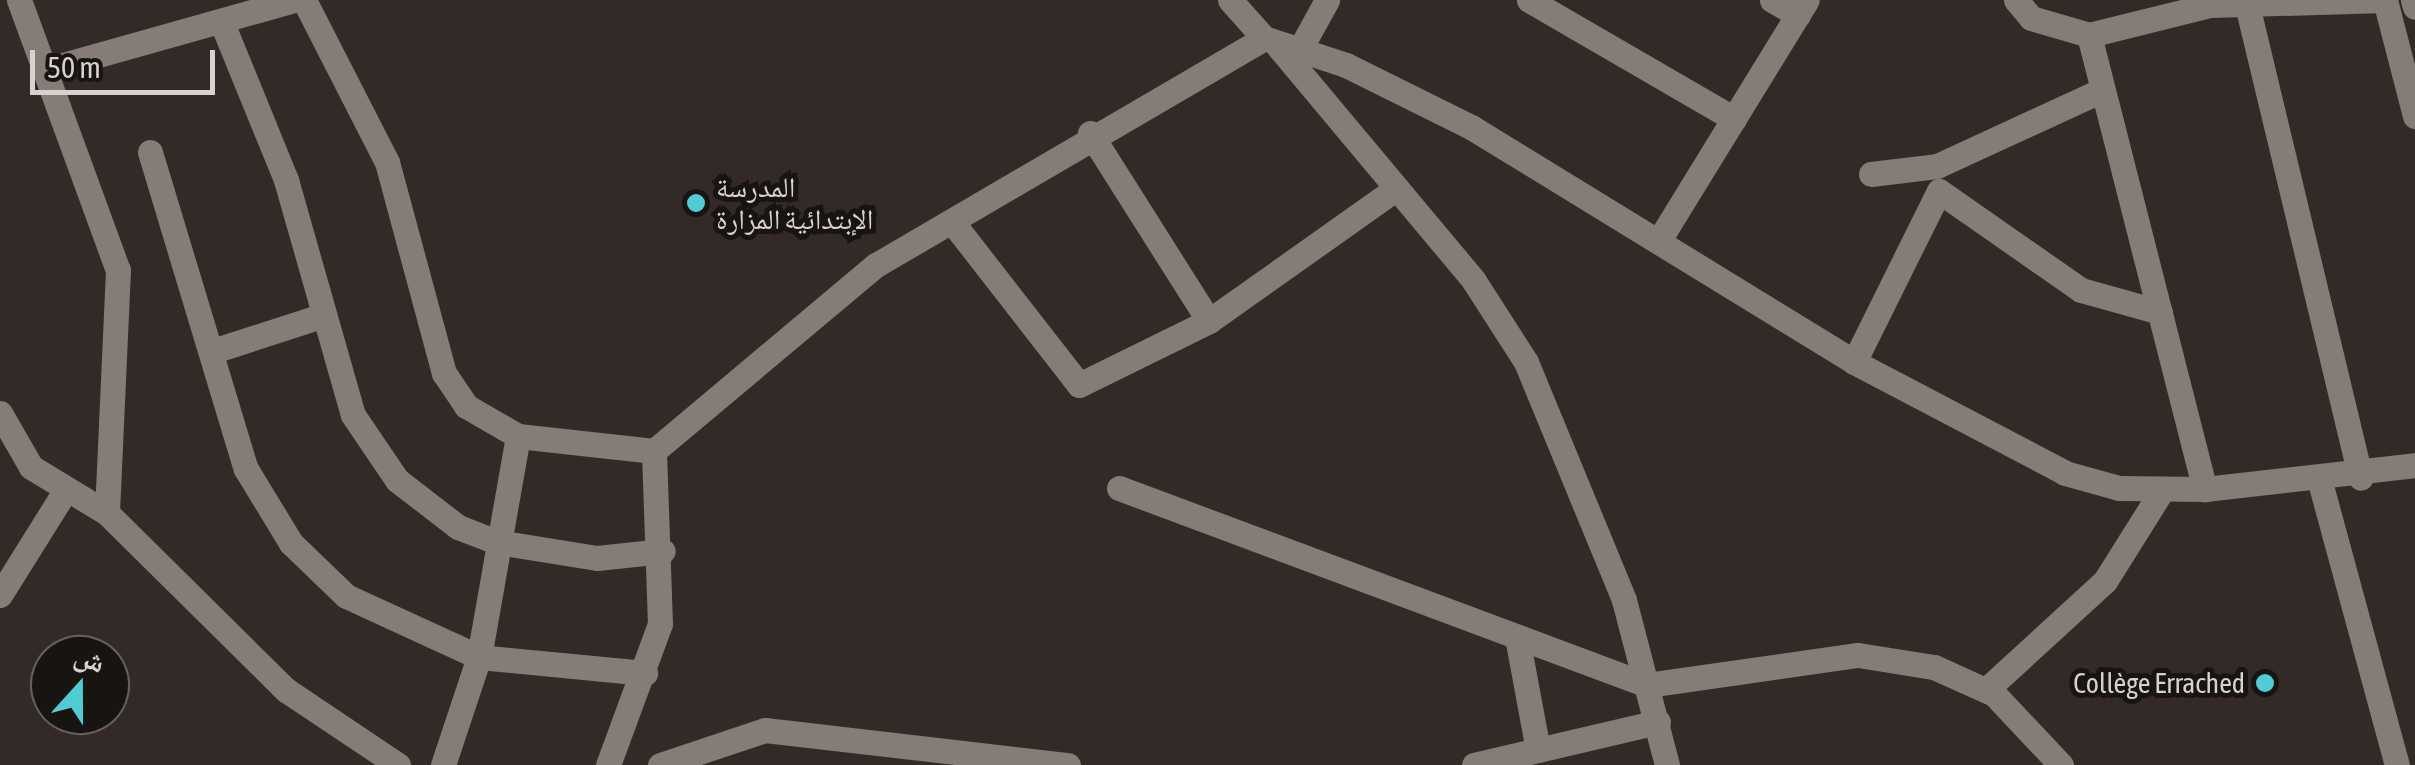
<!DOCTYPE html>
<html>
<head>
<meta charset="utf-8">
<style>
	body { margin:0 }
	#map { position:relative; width:2415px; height:765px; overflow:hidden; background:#332a27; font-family:"Asap Condensed","Noto Naskh Arabic",sans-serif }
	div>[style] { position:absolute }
	.minor>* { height:25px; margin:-12.5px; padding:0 12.5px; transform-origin:12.5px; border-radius:12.5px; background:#857b77 }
	.dots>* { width:28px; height:28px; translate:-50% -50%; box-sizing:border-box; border:5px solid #181412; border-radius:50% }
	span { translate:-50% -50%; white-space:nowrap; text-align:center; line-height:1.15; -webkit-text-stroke:10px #181412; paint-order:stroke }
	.poi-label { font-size:28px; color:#d7d1cf }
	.left { translate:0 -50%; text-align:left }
	.right { translate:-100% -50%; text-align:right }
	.north { position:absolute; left:30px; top:635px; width:100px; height:100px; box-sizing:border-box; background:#181412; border:2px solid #64605e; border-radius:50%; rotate:21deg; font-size:28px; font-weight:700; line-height:40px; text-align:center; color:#d7d1cf }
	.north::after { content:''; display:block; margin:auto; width:35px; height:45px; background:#51ccd4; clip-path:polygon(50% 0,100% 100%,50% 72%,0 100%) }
	.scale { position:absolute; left:30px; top:50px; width:185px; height:45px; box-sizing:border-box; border:5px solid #d7d1cf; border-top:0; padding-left:12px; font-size:30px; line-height:35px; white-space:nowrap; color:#d7d1cf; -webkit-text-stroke:8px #181412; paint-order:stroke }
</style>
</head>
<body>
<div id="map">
	<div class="minor">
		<i style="left:19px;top:0;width:288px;rotate:69.9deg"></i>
		<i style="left:118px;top:270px;width:243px;rotate:92.6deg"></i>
		<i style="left:304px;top:0;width:182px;rotate:62.9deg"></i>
		<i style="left:387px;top:162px;width:219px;rotate:74.9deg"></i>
		<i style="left:444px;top:373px;width:40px;rotate:56deg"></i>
		<i style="left:466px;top:406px;width:60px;rotate:30deg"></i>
		<i style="left:518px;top:436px;width:137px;rotate:6.3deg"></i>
		<i style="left:654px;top:451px;width:290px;rotate:-40deg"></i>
		<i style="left:876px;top:265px;width:450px;rotate:-30.3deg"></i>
		<i style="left:1230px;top:0;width:51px;rotate:48.2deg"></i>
		<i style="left:1264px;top:38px;width:86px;rotate:18.2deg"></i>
		<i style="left:1346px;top:65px;width:140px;rotate:26.4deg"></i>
		<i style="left:1471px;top:127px;width:449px;rotate:31.5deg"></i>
		<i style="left:1854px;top:362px;width:238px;rotate:27.7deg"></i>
		<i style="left:2065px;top:473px;width:56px;rotate:15.5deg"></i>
		<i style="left:2119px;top:488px;width:86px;rotate:0.7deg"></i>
		<i style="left:2205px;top:489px;width:211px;rotate:-6.5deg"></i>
		<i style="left:1529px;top:0;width:237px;rotate:30.1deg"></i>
		<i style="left:1772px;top:0;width:30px;rotate:30deg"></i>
		<i style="left:2016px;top:0;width:23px;rotate:50deg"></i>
		<i style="left:2031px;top:18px;width:60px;rotate:16.3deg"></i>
		<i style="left:2089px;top:35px;width:125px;rotate:-13.9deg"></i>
		<i style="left:2210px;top:5px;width:175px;rotate:-1.6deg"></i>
		<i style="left:2385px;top:0;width:120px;rotate:75.5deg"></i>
		<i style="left:2413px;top:0;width:7px;rotate:74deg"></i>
		<i style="left:2248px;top:9px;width:482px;rotate:76.5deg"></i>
		<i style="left:222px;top:23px;width:170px;rotate:67.8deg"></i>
		<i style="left:286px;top:180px;width:244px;rotate:74.1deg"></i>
		<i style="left:353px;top:415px;width:78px;rotate:55.9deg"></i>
		<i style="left:397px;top:480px;width:77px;rotate:37.6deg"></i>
		<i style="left:458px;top:527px;width:42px;rotate:21deg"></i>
		<i style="left:497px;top:542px;width:101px;rotate:9.1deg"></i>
		<i style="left:597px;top:558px;width:66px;rotate:-6.1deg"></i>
		<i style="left:2089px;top:35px;width:469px;rotate:75.7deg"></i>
		<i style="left:1277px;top:45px;width:307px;rotate:50.1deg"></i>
		<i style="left:1474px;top:281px;width:96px;rotate:57.3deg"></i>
		<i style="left:1526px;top:362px;width:257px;rotate:67.6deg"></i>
		<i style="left:1624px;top:600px;width:171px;rotate:75.4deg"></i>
		<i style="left:1300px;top:49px;width:56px;rotate:-61.1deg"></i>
		<i style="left:45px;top:70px;width:259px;rotate:-15.7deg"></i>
		<i style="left:1090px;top:133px;width:222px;rotate:57.7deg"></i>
		<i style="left:150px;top:152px;width:331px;rotate:73.2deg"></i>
		<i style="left:246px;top:469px;width:87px;rotate:58.7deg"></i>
		<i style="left:291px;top:543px;width:76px;rotate:43.9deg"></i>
		<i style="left:346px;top:596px;width:146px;rotate:24.6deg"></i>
		<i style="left:479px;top:657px;width:167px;rotate:5.5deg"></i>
		<i style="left:1871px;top:174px;width:66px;rotate:-6.9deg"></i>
		<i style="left:1937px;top:166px;width:182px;rotate:-24.7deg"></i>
		<i style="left:953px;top:223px;width:205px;rotate:52.1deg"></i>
		<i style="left:1079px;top:385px;width:145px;rotate:-26.2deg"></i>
		<i style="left:1209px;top:321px;width:227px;rotate:-35.3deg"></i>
		<i style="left:1661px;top:237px;width:278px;rotate:-58.4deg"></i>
		<i style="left:216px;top:350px;width:110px;rotate:-17.9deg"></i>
		<i style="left:1854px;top:362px;width:191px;rotate:-63.6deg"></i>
		<i style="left:1939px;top:191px;width:173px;rotate:34.9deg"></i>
		<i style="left:2081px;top:290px;width:82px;rotate:15.6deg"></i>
		<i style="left:0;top:413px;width:62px;rotate:60.1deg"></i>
		<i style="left:31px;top:467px;width:89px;rotate:31.2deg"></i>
		<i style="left:107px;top:513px;width:252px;rotate:44.7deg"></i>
		<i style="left:286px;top:690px;width:135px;rotate:33.8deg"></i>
		<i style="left:2320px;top:482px;width:293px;rotate:74.8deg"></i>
		<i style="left:1119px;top:488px;width:564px;rotate:20.46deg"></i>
		<i style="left:1647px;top:685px;width:213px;rotate:-8.1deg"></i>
		<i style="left:1858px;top:655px;width:77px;rotate:9deg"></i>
		<i style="left:1934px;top:667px;width:66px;rotate:24.2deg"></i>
		<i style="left:1994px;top:694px;width:98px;rotate:46.7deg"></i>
		<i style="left:0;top:595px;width:119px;rotate:-58deg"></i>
		<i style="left:1517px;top:637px;width:115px;rotate:79.5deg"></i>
		<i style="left:1986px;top:690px;width:161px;rotate:-42.5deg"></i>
		<i style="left:2105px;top:581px;width:107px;rotate:-57.9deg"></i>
		<i style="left:443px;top:765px;width:114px;rotate:-71.6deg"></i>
		<i style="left:479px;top:657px;width:224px;rotate:-80deg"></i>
		<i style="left:608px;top:765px;width:150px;rotate:-69.8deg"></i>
		<i style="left:660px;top:624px;width:173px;rotate:-92deg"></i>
		<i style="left:660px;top:765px;width:111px;rotate:-18.4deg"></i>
		<i style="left:765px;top:730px;width:305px;rotate:6.6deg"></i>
		<i style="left:1474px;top:765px;width:189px;rotate:-13.2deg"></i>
	</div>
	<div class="dots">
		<i style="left:696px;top:203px;background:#51ccd4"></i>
		<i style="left:2265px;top:683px;background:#51ccd4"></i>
	</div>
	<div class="poi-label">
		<span class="left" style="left:716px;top:203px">المدرسة<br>الإبتدائية المزارة</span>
		<span class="right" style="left:2245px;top:683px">Collège Errached</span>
	</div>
	<div class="north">ش</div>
	<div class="scale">50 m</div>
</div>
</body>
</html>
